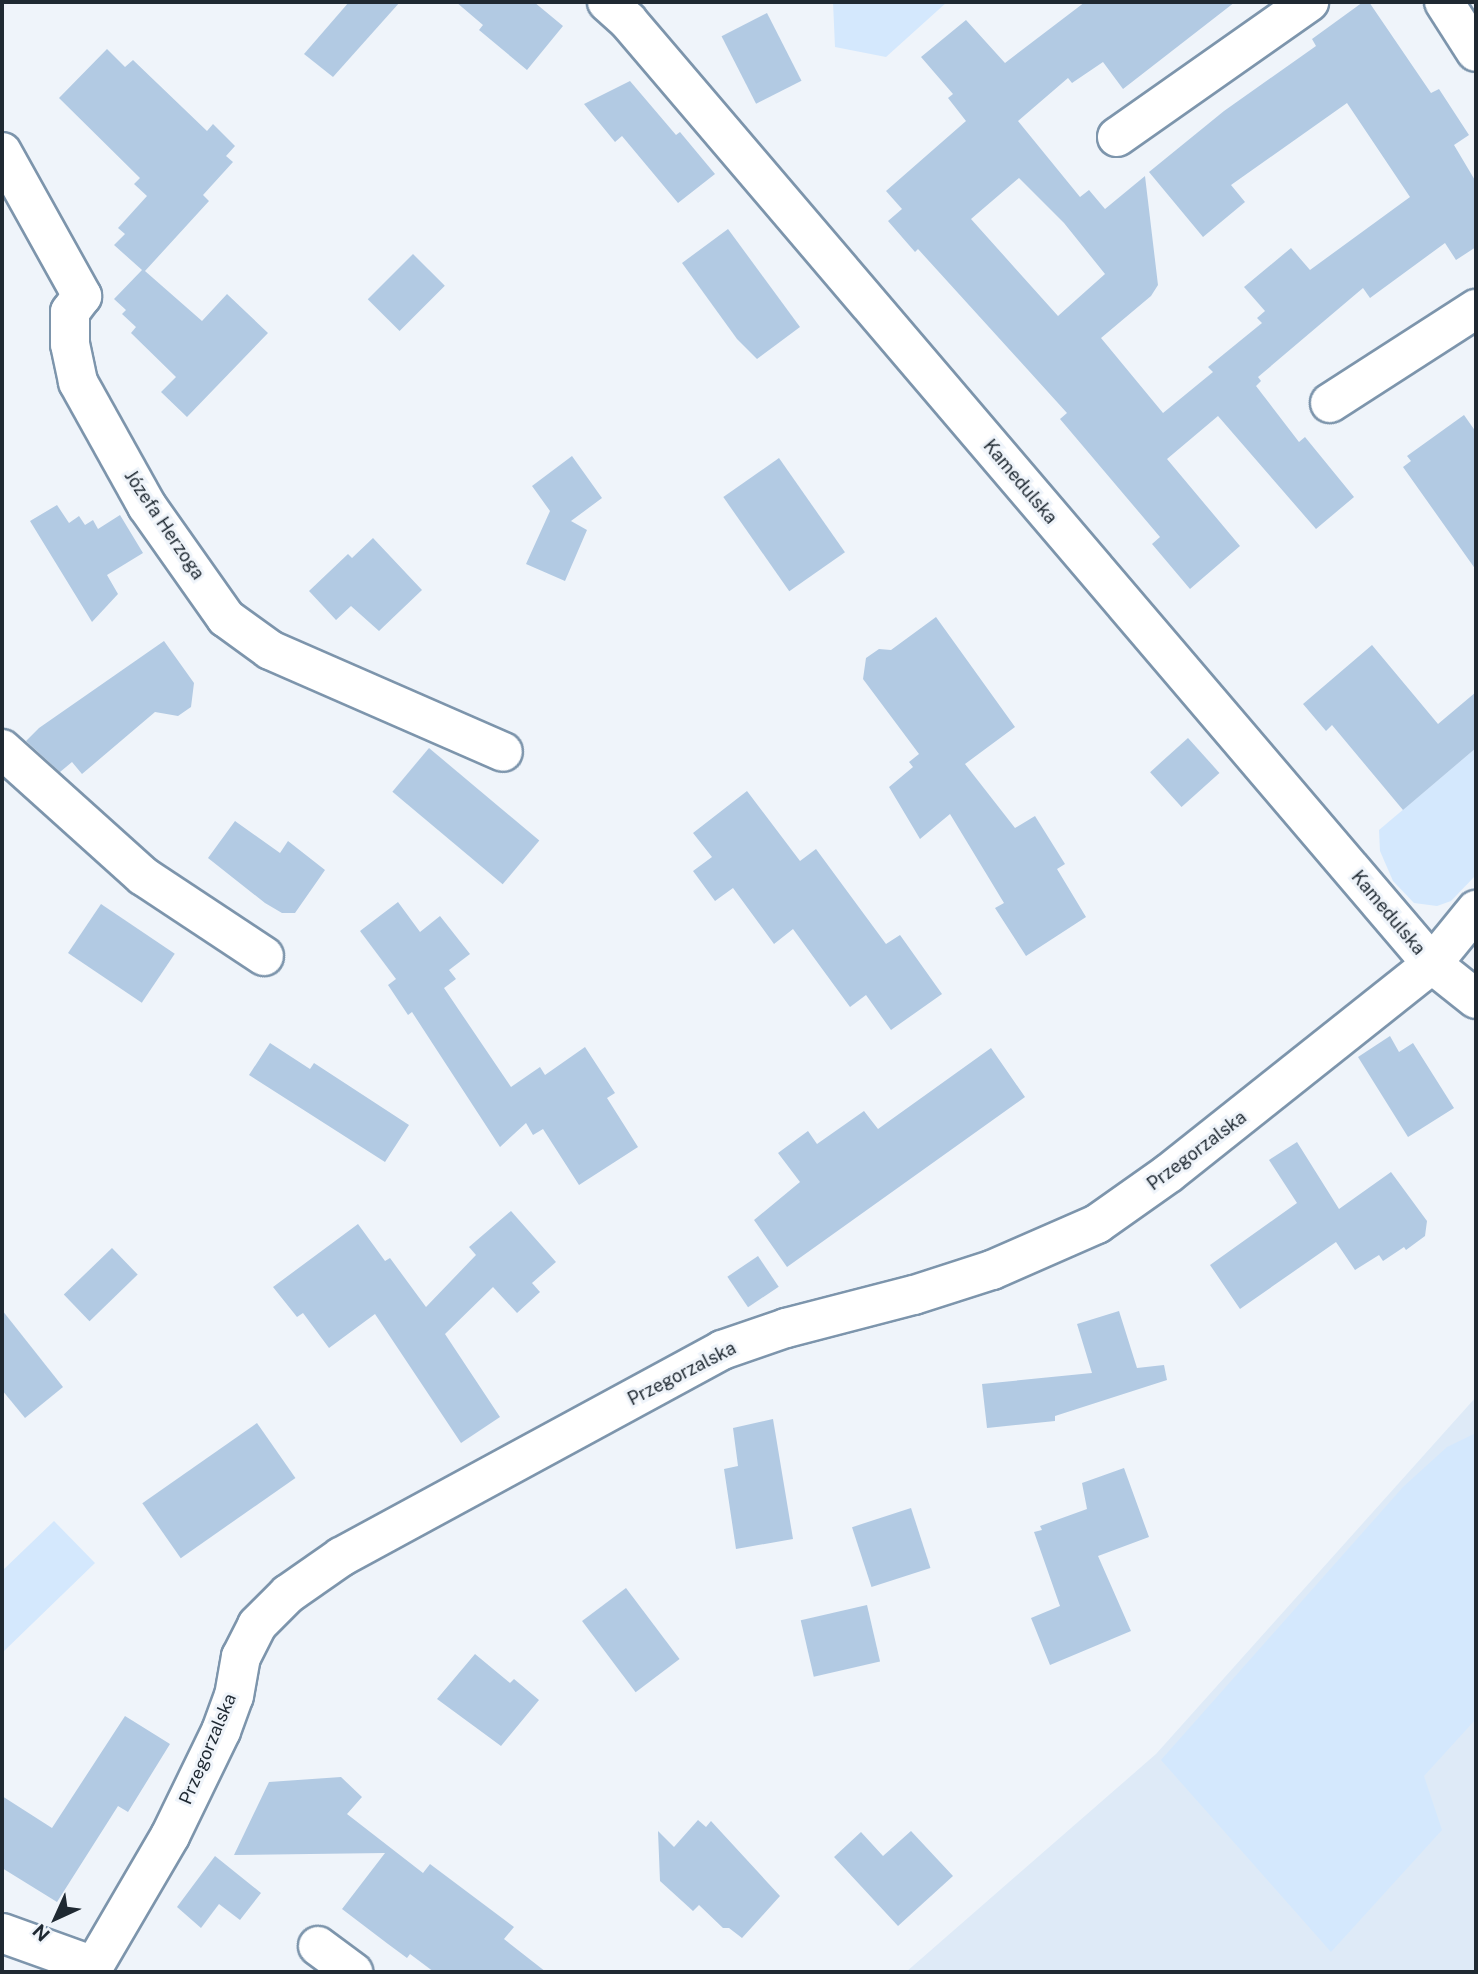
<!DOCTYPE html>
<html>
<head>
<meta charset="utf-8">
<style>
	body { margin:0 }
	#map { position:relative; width:1478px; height:1974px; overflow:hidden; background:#eff4fa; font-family:"Public Sans",sans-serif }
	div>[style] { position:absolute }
	.built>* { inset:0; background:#deeaf7 }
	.green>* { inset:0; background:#d4e8fd }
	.building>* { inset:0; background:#b2cae3; transform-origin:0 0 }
	.roads { filter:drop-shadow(2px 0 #7d95ac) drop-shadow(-2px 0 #7d95ac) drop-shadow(0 2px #7d95ac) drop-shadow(0 -2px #7d95ac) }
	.street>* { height:38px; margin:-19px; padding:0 19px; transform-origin:19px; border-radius:19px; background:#fff }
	span { translate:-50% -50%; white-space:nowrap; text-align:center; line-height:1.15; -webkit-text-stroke:6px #eff4fa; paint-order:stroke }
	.street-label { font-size:18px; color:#1f2932 }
	.frame { position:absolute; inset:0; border:4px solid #1f2932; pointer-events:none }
	.north { position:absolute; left:21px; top:1883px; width:70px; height:70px; -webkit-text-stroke:5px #eff4fa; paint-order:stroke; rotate:225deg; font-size:19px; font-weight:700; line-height:28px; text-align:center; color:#1f2932 }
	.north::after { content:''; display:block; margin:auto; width:24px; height:32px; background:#1f2932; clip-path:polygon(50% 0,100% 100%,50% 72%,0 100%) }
</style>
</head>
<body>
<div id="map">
	<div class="built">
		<i style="clip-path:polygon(1476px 1397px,1476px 1972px,906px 1972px,1156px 1754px)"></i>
	</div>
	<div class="green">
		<i style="clip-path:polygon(833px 2px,947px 2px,886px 57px,835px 47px)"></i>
		<i style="clip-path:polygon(1476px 748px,1476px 875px,1451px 901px,1437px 906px,1414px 903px,1393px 881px,1380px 851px,1379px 830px)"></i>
		<i style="clip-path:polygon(1476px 1433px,1476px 1719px,1424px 1776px,1442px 1830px,1331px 1952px,1161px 1760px,1403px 1487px,1447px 1447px)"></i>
		<i style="clip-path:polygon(54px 1521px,95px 1563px,2px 1653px,2px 1571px)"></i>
	</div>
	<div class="building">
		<i style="clip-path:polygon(349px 2px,400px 2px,333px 77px,304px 54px)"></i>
		<i style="clip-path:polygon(456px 2px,534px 2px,563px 26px,527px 70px,479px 30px,483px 25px)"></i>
		<i style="clip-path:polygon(evenodd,1085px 2px,1235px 2px,1123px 89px,1103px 62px,1072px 83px,1068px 78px,1018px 121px,1080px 197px,1089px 190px,1105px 209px,1145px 176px,1158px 285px,1151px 296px,1101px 338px,1163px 413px,1213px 372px,1208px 367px,1262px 323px,1257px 318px,1265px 311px,1244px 287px,1291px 248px,1310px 270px,1410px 197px,1347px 103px,1231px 185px,1245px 202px,1203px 237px,1149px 172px,1224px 111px,1316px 46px,1312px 39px,1363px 2px,1369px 2px,1431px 93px,1439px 89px,1469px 135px,1454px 145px,1476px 182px,1476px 247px,1456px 260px,1445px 243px,1370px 298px,1363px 288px,1258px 377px,1261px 381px,1256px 386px,1299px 442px,1305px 437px,1354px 497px,1316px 529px,1218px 416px,1167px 459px,1240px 546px,1190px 589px,1152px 544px,1160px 537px,1060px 419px,1067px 413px,918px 249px,915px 252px,888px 221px,902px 209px,886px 191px,966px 121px,948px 98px,953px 94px,921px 57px,966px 20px,1005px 63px,1085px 2px,1019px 178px,1064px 223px,1105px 274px,1058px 316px,971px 219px,1019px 178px)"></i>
		<i style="left:767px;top:13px;width:76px;height:51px;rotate:63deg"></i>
		<i style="clip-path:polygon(107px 49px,125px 67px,133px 60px,207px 131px,213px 124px,235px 146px,226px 156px,233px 162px,203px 195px,209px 201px,145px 271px,202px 321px,227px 294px,268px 333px,187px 417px,161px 392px,176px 377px,131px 333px,136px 327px,122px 314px,126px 310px,114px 299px,142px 270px,114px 245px,125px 234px,118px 228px,147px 196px,134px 184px,140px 178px,59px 98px)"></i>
		<i style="clip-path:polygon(630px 81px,676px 135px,680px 132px,715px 174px,678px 203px,622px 136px,615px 142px,584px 104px)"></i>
		<i style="clip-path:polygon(728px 229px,800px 327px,757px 359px,737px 339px,682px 263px)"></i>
		<i style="left:413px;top:254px;width:45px;height:64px;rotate:45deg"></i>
		<i style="clip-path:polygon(1464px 415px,1476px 432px,1476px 570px,1403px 467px,1411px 461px,1407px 456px)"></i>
		<i style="clip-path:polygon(572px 456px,602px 498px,571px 521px,587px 530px,565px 581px,526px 564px,550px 511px,532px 486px)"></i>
		<i style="left:779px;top:458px;width:115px;height:68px;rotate:55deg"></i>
		<i style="clip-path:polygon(57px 505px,69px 523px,79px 516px,85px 525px,93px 520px,98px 529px,120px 515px,143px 553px,107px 575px,118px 594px,92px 622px,30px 521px)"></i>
		<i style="clip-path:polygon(373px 538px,422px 590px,379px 631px,351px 606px,336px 620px,309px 591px,348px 554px,352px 558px)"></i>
		<i style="clip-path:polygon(936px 617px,1015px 727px,965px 764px,1015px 828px,1035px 816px,1065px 864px,1057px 869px,1086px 917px,1026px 956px,995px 908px,1004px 903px,950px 814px,920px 839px,889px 787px,913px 767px,909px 762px,919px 754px,863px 679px,866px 658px,879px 649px,891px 650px)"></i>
		<i style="clip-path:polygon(164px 641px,194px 683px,191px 707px,178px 716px,155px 712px,82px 774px,72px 762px,60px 772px,26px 741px,39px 728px)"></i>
		<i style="clip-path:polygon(1372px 645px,1438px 724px,1476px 692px,1476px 748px,1403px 810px,1332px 725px,1326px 731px,1303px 704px)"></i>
		<i style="left:1188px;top:738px;width:47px;height:51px;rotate:48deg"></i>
		<i style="left:429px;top:748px;width:144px;height:57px;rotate:40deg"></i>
		<i style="clip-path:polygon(747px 791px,800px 861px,816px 849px,886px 944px,900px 935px,942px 994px,891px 1030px,866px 995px,850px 1007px,793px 929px,774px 944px,733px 888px,715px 901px,693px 871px,712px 857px,693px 833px)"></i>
		<i style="clip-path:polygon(235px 821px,280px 853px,288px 841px,325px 870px,295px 913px,282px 913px,265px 903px,208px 858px)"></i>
		<i style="clip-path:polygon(398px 902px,420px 932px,440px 916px,470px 954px,449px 970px,456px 979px,444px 988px,511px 1087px,540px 1067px,545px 1075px,585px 1047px,615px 1093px,607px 1098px,638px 1147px,579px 1185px,543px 1129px,533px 1135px,526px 1123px,500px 1147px,412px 1012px,408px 1015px,388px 985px,396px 979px,360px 931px)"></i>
		<i style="left:101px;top:904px;width:89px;height:59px;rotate:34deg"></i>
		<i style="clip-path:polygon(1390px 1036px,1399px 1052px,1413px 1043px,1454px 1108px,1408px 1137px,1358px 1057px)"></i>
		<i style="clip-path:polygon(270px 1043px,310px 1069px,314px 1063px,409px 1125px,385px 1162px,249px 1075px)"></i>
		<i style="clip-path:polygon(991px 1048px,1025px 1097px,787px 1267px,754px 1220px,800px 1182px,778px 1153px,808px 1131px,817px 1144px,864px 1111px,878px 1129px)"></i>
		<i style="clip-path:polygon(1297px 1142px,1339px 1209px,1391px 1172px,1427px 1221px,1425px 1236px,1406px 1250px,1404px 1247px,1383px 1261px,1379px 1255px,1355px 1270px,1336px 1242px,1240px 1309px,1210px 1265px,1297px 1203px,1269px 1160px)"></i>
		<i style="clip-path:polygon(511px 1211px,556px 1262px,532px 1283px,540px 1292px,517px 1313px,493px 1287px,445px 1334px,500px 1417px,461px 1443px,375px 1314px,329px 1348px,303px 1313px,297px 1317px,273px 1287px,358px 1224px,385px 1261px,390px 1258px,426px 1307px,476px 1255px,469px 1247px)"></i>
		<i style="left:112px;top:1248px;width:37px;height:67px;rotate:46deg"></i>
		<i style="left:758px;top:1256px;width:37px;height:37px;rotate:56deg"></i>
		<i style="clip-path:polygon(2px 1310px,63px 1387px,25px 1418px,2px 1390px)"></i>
		<i style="clip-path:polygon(1119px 1311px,1137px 1368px,1164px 1365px,1167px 1380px,1055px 1416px,1055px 1421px,987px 1428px,982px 1384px,1092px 1373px,1077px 1324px)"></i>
		<i style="clip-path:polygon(773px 1419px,793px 1539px,736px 1549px,724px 1469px,738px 1466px,733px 1428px)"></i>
		<i style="left:257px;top:1423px;width:67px;height:140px;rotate:55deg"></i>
		<i style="clip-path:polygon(1124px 1468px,1149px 1537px,1098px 1556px,1131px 1631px,1050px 1665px,1031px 1618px,1060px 1606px,1034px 1532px,1042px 1530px,1040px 1526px,1087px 1509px,1082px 1483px)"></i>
		<i style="left:911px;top:1508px;width:63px;height:62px;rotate:72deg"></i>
		<i style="left:626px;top:1588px;width:89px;height:55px;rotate:53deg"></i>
		<i style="left:867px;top:1605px;width:58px;height:68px;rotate:77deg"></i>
		<i style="clip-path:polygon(475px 1654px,510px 1683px,514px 1679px,539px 1700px,501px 1746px,437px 1699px)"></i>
		<i style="clip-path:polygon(125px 1716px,170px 1744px,128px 1812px,118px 1806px,57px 1902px,2px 1868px,2px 1796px,52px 1828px)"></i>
		<i style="clip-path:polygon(341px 1777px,362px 1797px,347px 1814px,423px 1873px,430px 1864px,514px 1927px,504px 1939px,546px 1972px,434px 1972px,410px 1954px,407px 1958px,388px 1944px,342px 1909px,385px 1853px,234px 1855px,269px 1782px)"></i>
		<i style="clip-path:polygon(698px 1820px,706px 1827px,711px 1821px,780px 1896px,742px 1938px,729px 1928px,723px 1928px,699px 1905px,693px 1911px,660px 1881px,658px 1831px,674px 1847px)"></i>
		<i style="clip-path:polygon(911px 1831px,953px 1876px,898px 1926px,834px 1857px,861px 1832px,883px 1856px)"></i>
		<i style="clip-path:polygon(215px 1856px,261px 1893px,240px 1920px,219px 1904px,201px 1928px,177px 1907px)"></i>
	</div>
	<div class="roads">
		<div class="street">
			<i style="left:607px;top:2px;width:28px;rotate:42deg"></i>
			<i style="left:628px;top:21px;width:1239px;rotate:49.55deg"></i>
			<i style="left:1432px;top:964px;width:56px;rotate:38.5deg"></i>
			<i style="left:1444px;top:2px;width:59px;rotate:57.4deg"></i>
			<i style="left:1117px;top:137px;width:235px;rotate:-35.1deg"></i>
			<i style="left:2px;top:152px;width:165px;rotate:60.9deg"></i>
			<i style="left:82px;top:296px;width:20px;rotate:127deg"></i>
			<i style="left:70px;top:312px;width:32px;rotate:90deg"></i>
			<i style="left:70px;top:344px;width:39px;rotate:78deg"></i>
			<i style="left:78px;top:382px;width:142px;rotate:60.9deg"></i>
			<i style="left:147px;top:506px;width:137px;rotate:54.8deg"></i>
			<i style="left:226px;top:618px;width:54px;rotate:36deg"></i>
			<i style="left:270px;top:650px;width:254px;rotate:23.6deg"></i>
			<i style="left:1330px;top:403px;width:174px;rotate:-32.8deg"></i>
			<i style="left:2px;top:749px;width:190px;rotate:42deg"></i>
			<i style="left:143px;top:876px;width:145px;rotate:33.5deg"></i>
			<i style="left:2px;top:1933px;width:98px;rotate:19.7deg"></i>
			<i style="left:318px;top:1946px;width:44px;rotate:36.6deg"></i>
			<i style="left:94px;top:1972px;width:6px;rotate:-90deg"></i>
			<i style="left:94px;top:1966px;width:151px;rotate:-59.7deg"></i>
			<i style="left:170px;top:1836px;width:117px;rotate:-64.1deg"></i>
			<i style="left:221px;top:1731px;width:37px;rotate:-70deg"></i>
			<i style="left:234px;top:1696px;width:40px;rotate:-80deg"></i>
			<i style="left:241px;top:1657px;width:36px;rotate:-63deg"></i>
			<i style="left:257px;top:1625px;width:44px;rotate:-45deg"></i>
			<i style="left:288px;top:1594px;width:65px;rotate:-34.9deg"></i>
			<i style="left:341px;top:1557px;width:434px;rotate:-28.5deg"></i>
			<i style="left:722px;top:1350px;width:68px;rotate:-19deg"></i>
			<i style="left:786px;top:1328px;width:132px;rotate:-14.5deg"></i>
			<i style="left:914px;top:1295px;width:82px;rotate:-17.8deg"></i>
			<i style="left:992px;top:1270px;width:115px;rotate:-23.7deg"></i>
			<i style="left:1097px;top:1224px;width:88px;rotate:-35.3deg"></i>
			<i style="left:1169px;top:1173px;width:336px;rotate:-38.5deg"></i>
			<i style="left:1432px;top:964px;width:70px;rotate:-50.8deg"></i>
		</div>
	</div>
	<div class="street-label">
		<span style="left:1020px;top:482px;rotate:50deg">Kamedulska</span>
		<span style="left:164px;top:525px;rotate:56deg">Józefa Herzoga</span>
		<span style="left:1388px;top:913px;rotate:50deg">Kamedulska</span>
		<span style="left:1197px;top:1151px;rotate:-37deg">Przegorzalska</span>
		<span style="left:682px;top:1374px;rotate:-27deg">Przegorzalska</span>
		<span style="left:208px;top:1749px;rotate:-67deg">Przegorzalska</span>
	</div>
	<div class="frame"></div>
	<div class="north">N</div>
</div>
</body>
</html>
